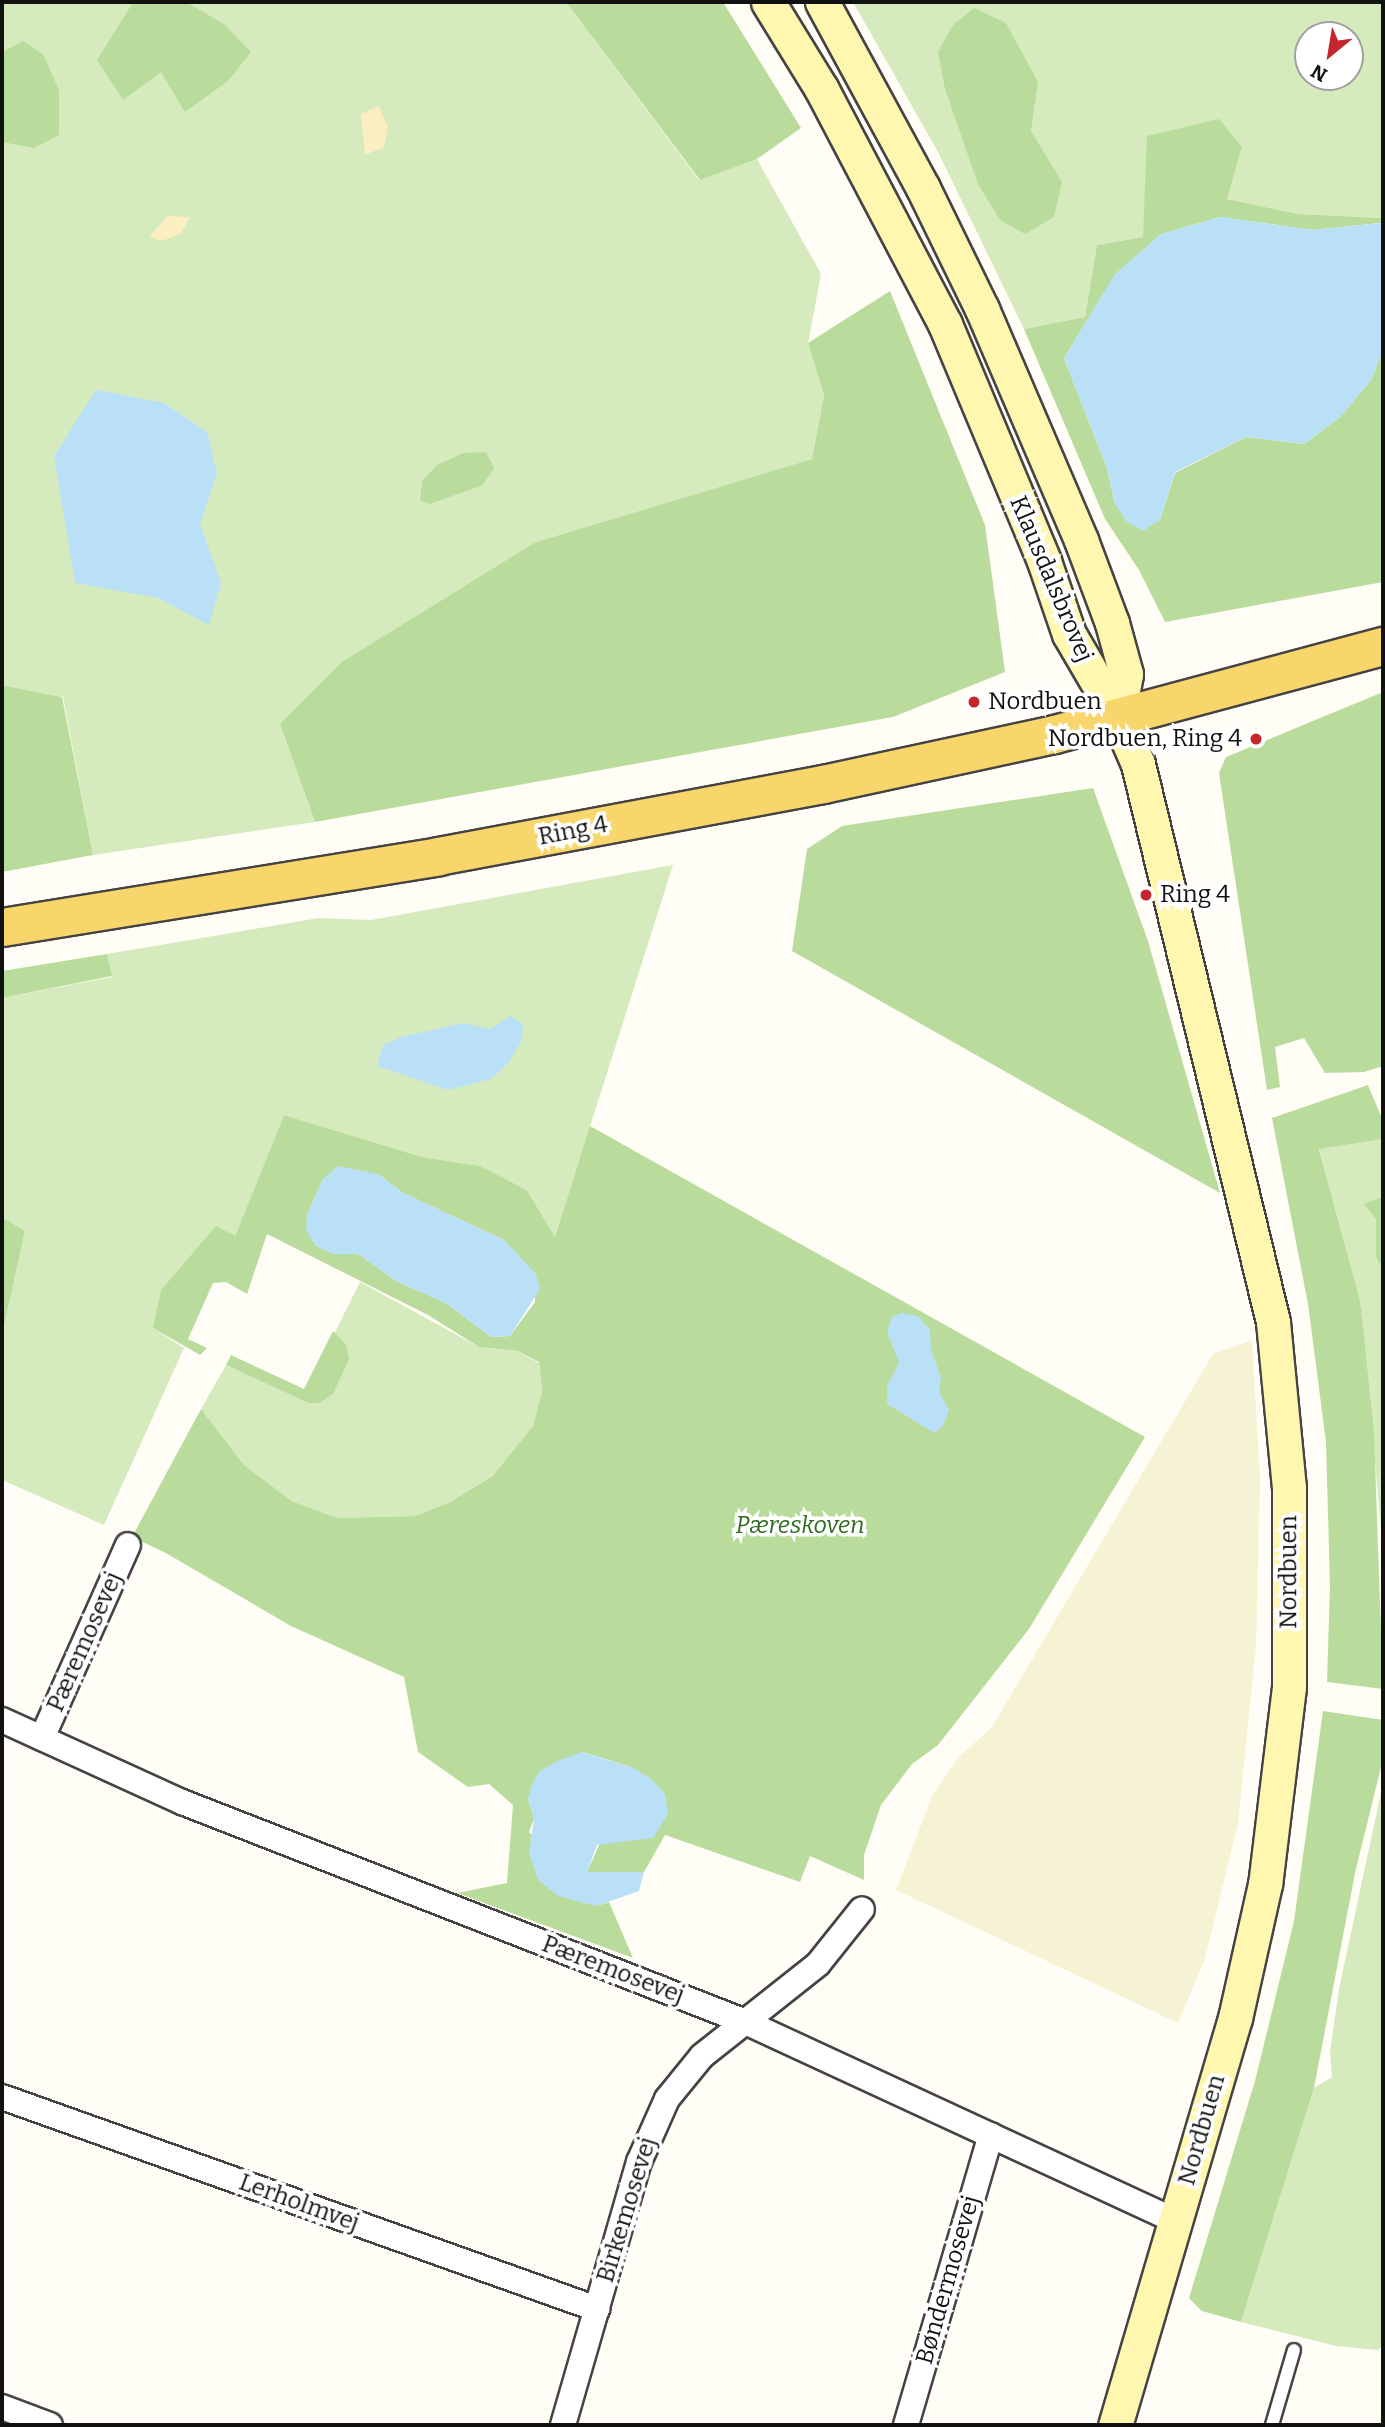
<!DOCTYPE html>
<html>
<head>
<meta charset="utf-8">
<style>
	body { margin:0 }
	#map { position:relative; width:1385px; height:2427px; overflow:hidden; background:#fffdf5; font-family:Bitter,serif }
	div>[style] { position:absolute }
	.farmland>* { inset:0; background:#f6f3d4 }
	.green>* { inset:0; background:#d5ebbd }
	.forest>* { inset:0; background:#b9dc9c }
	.sand>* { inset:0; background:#fbeec1 }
	.water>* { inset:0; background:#b9e0f7 }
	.roads { filter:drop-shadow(2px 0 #444) drop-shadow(-2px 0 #444) drop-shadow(0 2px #444) drop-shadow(0 -2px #444) }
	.lane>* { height:12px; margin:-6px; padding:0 6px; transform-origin:6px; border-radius:6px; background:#fff }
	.street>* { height:24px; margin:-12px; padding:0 12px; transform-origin:12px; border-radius:12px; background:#fff }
	.secondary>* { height:33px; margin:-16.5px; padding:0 16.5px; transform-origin:16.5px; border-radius:16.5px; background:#fff6b0 }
	.primary>* { height:37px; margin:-18.5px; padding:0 18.5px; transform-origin:18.5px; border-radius:18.5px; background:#f9d66b }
	.dots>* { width:19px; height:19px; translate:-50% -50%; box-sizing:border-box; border:4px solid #fff; border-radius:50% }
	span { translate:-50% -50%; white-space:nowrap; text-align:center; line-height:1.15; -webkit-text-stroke:7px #fff; paint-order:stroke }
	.street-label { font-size:24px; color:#111 }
	.poi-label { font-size:24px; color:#111 }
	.left { translate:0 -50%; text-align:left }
	.right { translate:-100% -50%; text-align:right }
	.park-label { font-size:24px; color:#2f6b1f; font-style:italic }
	.frame { position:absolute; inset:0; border:4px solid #111; pointer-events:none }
	.north { position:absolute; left:1294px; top:21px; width:70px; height:70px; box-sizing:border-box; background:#fff; border:2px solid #a0a0a0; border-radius:50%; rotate:210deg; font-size:19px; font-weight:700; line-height:28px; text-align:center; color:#111 }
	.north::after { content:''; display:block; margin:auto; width:24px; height:32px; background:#c4262e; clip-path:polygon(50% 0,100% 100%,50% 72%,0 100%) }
</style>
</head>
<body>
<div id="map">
	<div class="farmland">
		<i style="clip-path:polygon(1252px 1340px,1260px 1479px,1256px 1647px,1238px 1823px,1205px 1959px,1178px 2023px,896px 1890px,933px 1794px,958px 1758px,992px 1727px,1213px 1354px)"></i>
	</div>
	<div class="green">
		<i style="clip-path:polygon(2px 2px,566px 2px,699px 180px,757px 159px,821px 274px,808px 343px,824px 395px,812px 459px,536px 542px,280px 724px,315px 822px,93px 855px,63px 697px,2px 685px)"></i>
		<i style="clip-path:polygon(evenodd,853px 2px,1383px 2px,1383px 218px,1298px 214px,1227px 199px,1242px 147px,1143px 237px,1097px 245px,1085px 317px,1024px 329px,938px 152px,853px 2px,1308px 35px,1350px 35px,1350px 77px,1308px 77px,1308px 35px)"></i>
		<i style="clip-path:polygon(673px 865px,555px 1237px,527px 1190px,480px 1166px,422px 1157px,284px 1115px,235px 1236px,153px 1328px,184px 1348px,104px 1525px,2px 1480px,2px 1335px,25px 1231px,2px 1217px,2px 998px,112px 977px,107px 954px,319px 918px,371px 920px)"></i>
		<i style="clip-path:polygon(1383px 1139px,1383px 1550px,1360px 1300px,1319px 1148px)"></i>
		<i style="clip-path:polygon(360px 1282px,479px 1347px,518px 1351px,539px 1363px,542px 1391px,533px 1426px,518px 1449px,493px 1476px,450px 1502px,415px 1516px,337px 1518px,292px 1501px,244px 1465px,201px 1409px,226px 1365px,308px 1403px,346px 1344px,334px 1334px)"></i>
		<i style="clip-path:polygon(1383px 1783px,1383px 2345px,1378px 2350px,1336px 2346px,1241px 2322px,1314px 2088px,1332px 2077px,1330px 2051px,1339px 1989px)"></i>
	</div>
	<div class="forest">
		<i style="clip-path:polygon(144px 2px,186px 2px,224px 24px,251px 52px,228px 81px,185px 112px,161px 72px,123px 100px,97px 60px,132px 4px)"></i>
		<i style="clip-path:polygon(566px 2px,723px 2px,801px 128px,757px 159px,700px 180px)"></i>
		<i style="clip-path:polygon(974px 8px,1006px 23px,1038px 82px,1031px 131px,1062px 182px,1054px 217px,1025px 234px,1000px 220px,978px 184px,945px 89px,938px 52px,953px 25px)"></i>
		<i style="clip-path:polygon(23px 41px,43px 54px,59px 90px,59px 135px,34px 148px,2px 142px,2px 52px)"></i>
		<i style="clip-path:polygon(1219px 119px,1242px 147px,1227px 199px,1298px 214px,1383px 218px,1383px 227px,1380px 223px,1313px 230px,1221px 217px,1161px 234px,1115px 275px,1064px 358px,1107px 468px,1115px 504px,1160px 520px,1175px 473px,1246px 437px,1304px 444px,1340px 417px,1371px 380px,1383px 350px,1383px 582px,1165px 622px,1139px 570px,1105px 519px,1024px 329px,1085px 317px,1097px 245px,1143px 237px,1147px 136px)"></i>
		<i style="clip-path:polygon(890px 291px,985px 525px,1005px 672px,893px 717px,315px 822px,280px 724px,342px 662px,536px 542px,812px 459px,824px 395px,808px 343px)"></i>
		<i style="clip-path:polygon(486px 452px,494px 468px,483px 485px,430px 504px,420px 500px,422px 481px,437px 465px,463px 453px)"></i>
		<i style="clip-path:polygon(2px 685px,62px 697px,93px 855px,2px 872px)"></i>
		<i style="clip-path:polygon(1383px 692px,1383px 1066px,1364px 1072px,1325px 1073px,1304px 1038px,1275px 1047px,1280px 1087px,1267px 1090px,1219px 773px,1226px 757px)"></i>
		<i style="clip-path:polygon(1093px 788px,1148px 941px,1220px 1193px,792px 951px,807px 849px,842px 826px)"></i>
		<i style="clip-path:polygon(107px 954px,112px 976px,2px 998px,2px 971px)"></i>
		<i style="clip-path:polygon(1368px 1085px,1383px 1121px,1383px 1139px,1319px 1149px,1360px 1300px,1374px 1432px,1383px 1689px,1327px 1682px,1330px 1586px,1326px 1442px,1308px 1304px,1272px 1118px)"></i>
		<i style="clip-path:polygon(evenodd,284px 1115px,422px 1157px,480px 1166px,527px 1190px,555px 1237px,590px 1126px,1145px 1437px,1029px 1629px,938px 1745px,912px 1764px,881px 1805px,864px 1855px,864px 1880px,810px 1856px,800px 1882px,665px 1835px,644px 1872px,587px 1872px,634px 1768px,583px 1752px,528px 1798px,534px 1819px,529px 1832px,596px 1906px,609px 1902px,633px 1958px,457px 1893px,507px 1883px,513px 1805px,489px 1784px,468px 1787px,418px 1752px,404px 1677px,291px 1626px,164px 1552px,132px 1537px,201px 1409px,244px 1465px,292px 1501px,337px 1518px,415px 1516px,450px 1502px,493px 1476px,533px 1426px,542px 1391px,539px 1362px,518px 1351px,479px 1347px,428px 1315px,267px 1234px,247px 1294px,226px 1282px,213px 1283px,188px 1339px,207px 1348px,200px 1355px,153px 1328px,161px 1290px,216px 1226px,235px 1236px,284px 1115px,378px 1174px,403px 1193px,504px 1240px,535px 1274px,535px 1302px,510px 1336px,491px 1337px,446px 1303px,398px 1282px,358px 1254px,333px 1254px,315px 1245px,307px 1215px,323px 1179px,378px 1174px)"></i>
		<i style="clip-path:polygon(1383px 1197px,1383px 1271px,1376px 1256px,1376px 1219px,1364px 1204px)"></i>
		<i style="clip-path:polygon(2px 1217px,25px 1231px,2px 1335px)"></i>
		<i style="clip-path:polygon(333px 1331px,346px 1344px,349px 1359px,333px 1394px,319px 1403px,308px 1403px,226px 1365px,231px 1355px,304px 1389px)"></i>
		<i style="clip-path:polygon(1323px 1711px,1383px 1720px,1383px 1759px,1355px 1873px,1314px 2088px,1241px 2322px,1202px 2311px,1189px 2298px,1255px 2081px,1294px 1921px)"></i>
	</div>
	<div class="sand">
		<i style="clip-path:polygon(378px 106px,388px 126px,384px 147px,365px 155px,361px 114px)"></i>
		<i style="clip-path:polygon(167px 216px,190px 217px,181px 234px,161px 241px,150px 236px)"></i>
	</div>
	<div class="water">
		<i style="clip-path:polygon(1221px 217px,1313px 230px,1381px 223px,1383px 350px,1371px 380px,1340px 417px,1304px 444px,1246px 437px,1175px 472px,1160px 520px,1143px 531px,1127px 522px,1115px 504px,1107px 468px,1064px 358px,1115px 274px,1161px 234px)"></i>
		<i style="clip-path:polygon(96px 390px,164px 403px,207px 432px,217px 474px,200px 524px,221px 583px,209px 625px,158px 598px,75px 583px,54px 456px)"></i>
		<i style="clip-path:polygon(511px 1016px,523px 1025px,521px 1042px,508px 1063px,491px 1079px,448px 1090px,377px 1066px,383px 1045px,401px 1037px,463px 1023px,490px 1029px)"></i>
		<i style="clip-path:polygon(338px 1166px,378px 1174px,403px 1193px,504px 1240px,536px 1274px,540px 1289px,510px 1336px,491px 1337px,446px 1303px,398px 1282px,358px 1254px,333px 1254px,315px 1245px,306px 1230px,307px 1215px,323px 1179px)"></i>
		<i style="clip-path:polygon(901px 1313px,918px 1316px,930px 1330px,931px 1350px,941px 1377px,939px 1392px,949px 1410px,943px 1426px,934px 1433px,887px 1404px,887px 1386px,899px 1363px,887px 1332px,892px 1317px)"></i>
		<i style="clip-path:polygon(582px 1752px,634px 1768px,651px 1779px,665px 1794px,668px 1814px,653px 1838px,597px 1845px,587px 1872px,644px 1872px,639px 1891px,596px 1906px,558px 1896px,538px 1880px,529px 1853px,534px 1819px,528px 1798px,532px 1784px,539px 1772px,557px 1761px)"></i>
	</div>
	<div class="roads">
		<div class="lane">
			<i style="left:1272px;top:2425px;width:78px;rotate:-73.7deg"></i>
		</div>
		<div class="street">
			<i style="left:2px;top:1720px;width:198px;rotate:24.5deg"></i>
			<i style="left:182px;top:1802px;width:602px;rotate:21.32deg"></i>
			<i style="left:743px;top:2021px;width:477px;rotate:24.8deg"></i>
			<i style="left:42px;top:1738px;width:211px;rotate:-66deg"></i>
			<i style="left:2px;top:2097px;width:632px;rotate:19.61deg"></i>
			<i style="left:2px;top:2407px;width:51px;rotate:20.6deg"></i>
			<i style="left:563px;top:2425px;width:274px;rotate:-73.9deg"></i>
			<i style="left:639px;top:2162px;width:69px;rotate:-66deg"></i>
			<i style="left:667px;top:2099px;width:55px;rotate:-50.9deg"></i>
			<i style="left:702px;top:2056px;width:148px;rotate:-38.4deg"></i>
			<i style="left:818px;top:1964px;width:70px;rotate:-51.3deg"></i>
			<i style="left:906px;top:2425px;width:302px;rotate:-73.7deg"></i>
		</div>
		<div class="secondary">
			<i style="left:768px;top:2px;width:101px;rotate:58.4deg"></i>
			<i style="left:821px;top:88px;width:267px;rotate:62.3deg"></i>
			<i style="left:945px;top:324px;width:257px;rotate:67.3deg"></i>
			<i style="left:1044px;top:561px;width:77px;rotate:71.1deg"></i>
			<i style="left:1069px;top:634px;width:97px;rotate:59.7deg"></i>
			<i style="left:1118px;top:718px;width:50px;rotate:66.5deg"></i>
			<i style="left:1138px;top:764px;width:574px;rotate:76.4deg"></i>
			<i style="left:1273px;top:1322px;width:166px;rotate:84.5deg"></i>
			<i style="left:1289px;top:1487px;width:200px;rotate:90deg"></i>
			<i style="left:1289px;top:1687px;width:198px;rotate:96.9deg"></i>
			<i style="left:1265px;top:1884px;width:137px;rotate:102.6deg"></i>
			<i style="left:1235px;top:2018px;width:424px;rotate:106.4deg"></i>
			<i style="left:822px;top:2px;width:212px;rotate:61.5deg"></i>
			<i style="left:923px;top:188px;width:135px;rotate:64deg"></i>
			<i style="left:982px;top:309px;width:251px;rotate:66.8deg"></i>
			<i style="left:1081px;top:540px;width:89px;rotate:69.5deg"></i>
			<i style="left:1112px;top:623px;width:53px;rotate:74.6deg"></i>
			<i style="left:1126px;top:674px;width:45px;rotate:100.3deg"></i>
		</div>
		<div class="primary">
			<i style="left:2px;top:927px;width:442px;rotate:-9.2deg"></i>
			<i style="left:438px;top:856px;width:392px;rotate:-10.6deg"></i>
			<i style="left:823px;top:784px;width:236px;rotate:-12.2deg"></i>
			<i style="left:1054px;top:734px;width:341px;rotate:-15deg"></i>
		</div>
	</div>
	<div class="dots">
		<i style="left:974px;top:702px;background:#c4262e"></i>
		<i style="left:1256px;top:739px;background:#c4262e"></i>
		<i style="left:1146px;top:895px;background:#c4262e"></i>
	</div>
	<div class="street-label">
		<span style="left:1051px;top:579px;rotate:67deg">Klausdalsbrovej</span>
		<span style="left:573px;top:831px;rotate:-11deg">Ring 4</span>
		<span style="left:1289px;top:1572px;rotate:-90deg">Nordbuen</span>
		<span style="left:85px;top:1642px;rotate:-66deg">Pæremosevej</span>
		<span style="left:613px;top:1970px;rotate:21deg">Pæremosevej</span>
		<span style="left:1202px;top:2130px;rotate:-74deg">Nordbuen</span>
		<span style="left:299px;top:2203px;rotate:20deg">Lerholmvej</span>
		<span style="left:627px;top:2210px;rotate:-73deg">Birkemosevej</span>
		<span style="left:948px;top:2280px;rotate:-74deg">Bøndermosevej</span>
	</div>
	<div class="poi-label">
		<span class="left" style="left:988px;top:702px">Nordbuen</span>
		<span class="right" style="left:1242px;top:739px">Nordbuen, Ring 4</span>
		<span class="left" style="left:1160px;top:895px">Ring 4</span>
	</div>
	<div class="park-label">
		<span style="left:800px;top:1526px">Pæreskoven</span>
	</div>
	<div class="frame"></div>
	<div class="north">N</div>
</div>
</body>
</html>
